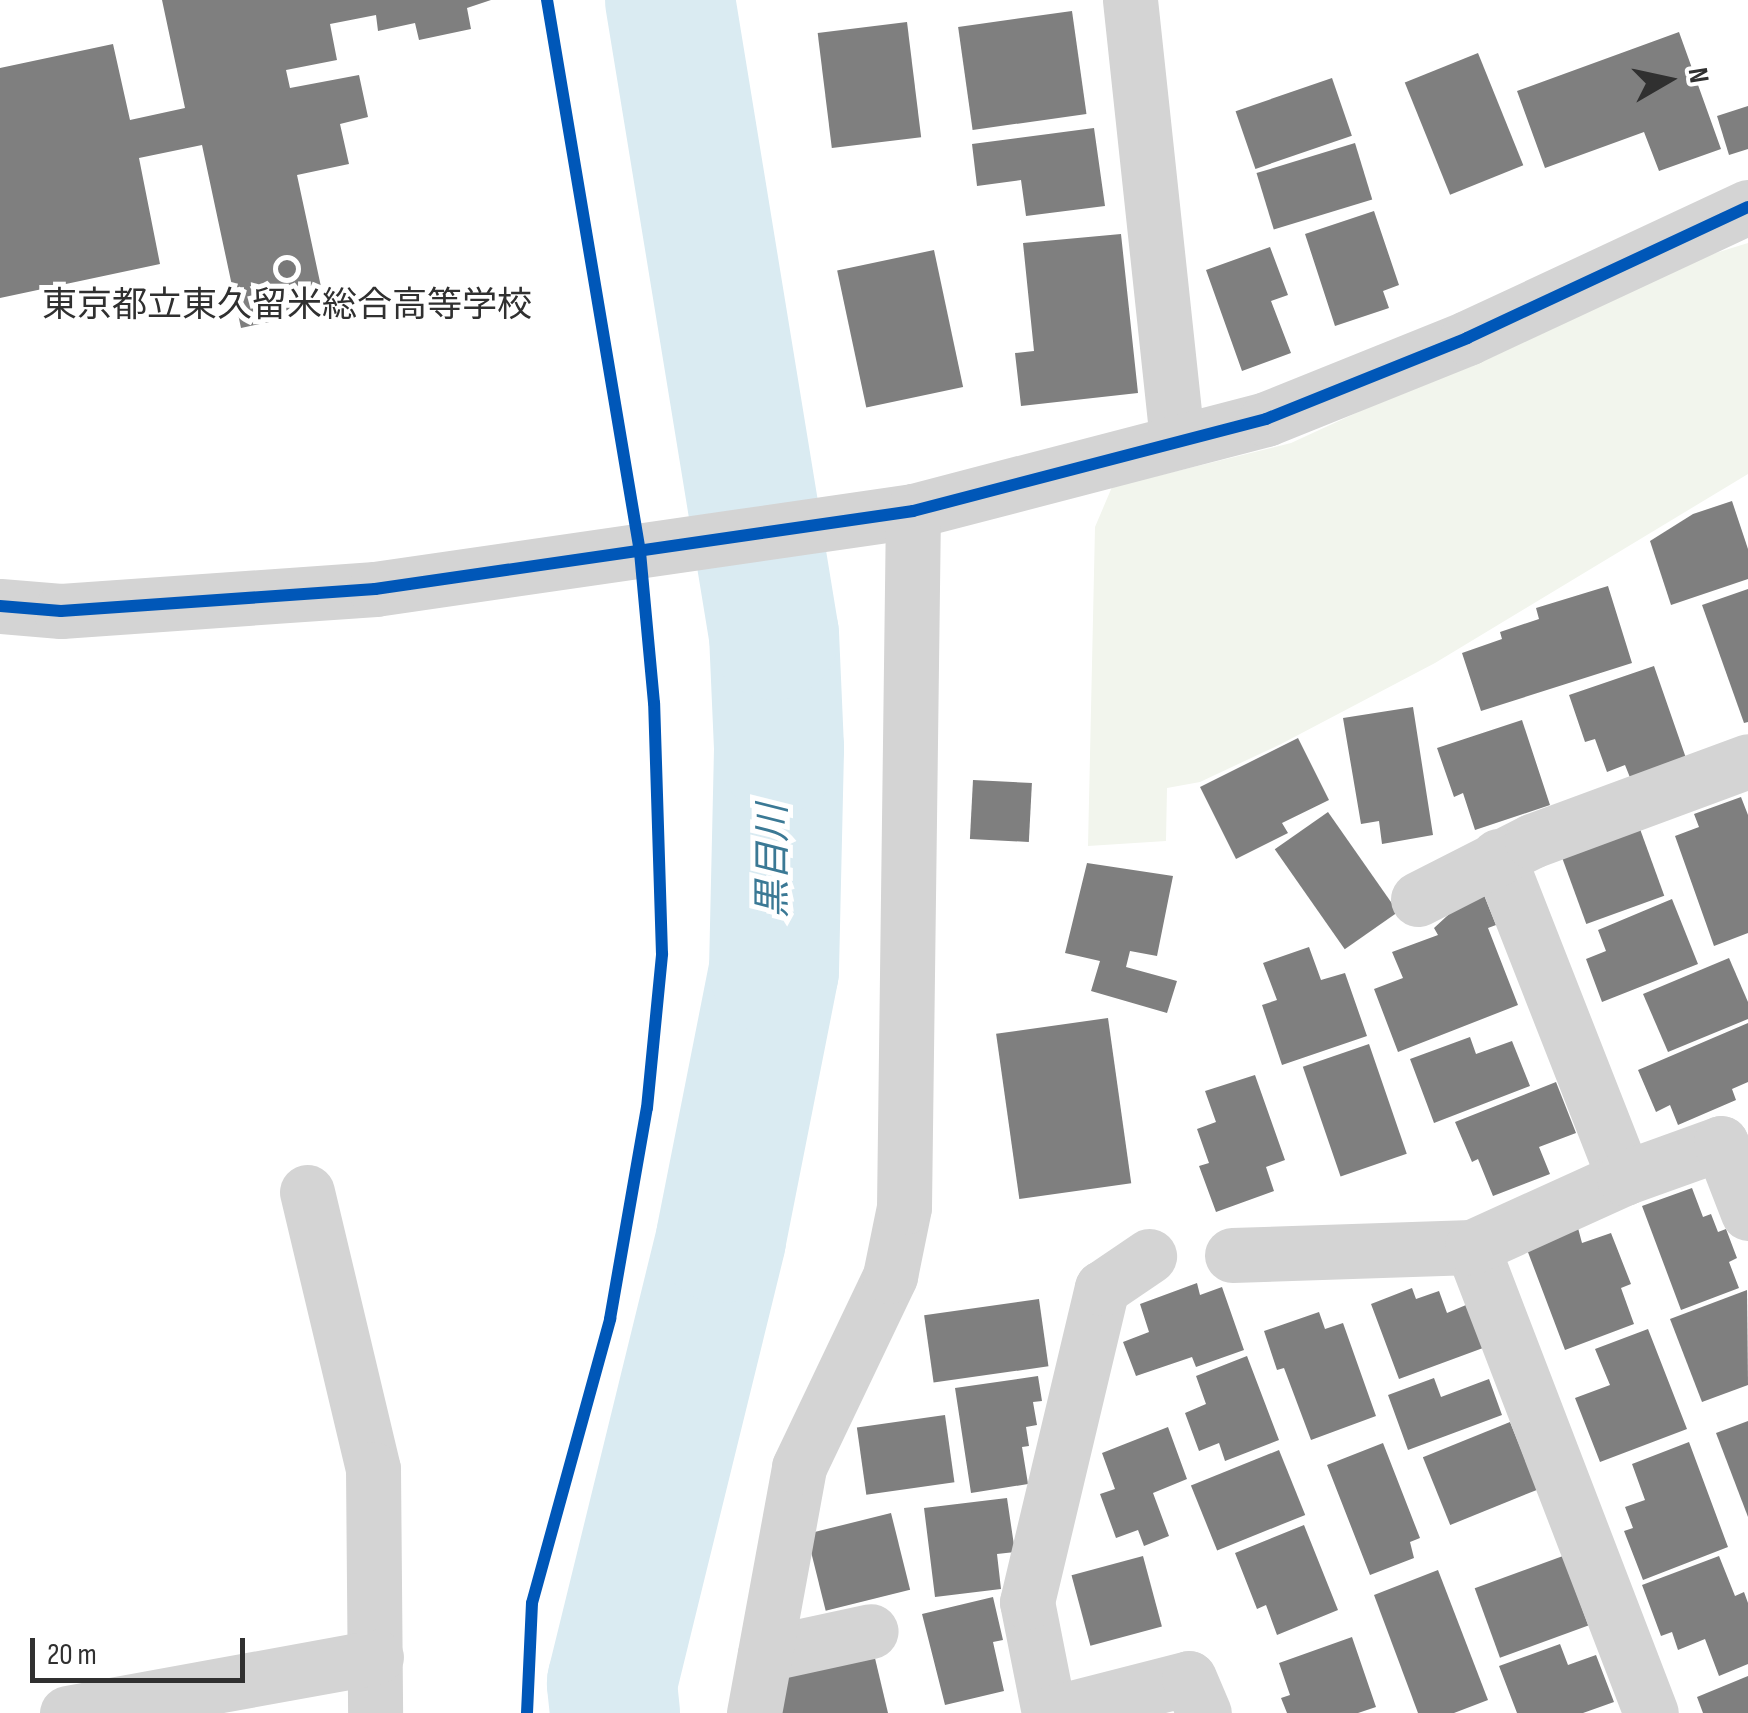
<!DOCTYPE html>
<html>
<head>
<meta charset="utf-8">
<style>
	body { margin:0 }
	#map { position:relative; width:1748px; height:1713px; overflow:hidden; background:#fff; font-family:"Sofia Sans Condensed","Noto Sans JP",sans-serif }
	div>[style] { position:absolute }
	.green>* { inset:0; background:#f2f5ed }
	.river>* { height:130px; margin:-65px; padding:0 65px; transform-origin:65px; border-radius:65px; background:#daebf2 }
	.building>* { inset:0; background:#7f7f7f; transform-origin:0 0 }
	.minor>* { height:55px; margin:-27.5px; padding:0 27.5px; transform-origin:27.5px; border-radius:27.5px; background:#d4d4d4 }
	.cycleway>* { height:12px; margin:-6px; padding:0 6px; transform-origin:6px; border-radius:6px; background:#0057b8 }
	.dots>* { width:28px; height:28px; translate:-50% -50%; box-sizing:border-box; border:5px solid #fff; border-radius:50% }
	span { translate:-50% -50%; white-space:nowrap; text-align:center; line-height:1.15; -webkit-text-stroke:10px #fff; paint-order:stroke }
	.poi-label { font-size:35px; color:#303030 }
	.water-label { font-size:38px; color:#3b7995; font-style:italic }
	.north { position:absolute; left:1618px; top:30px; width:100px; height:100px; -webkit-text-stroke:8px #fff; paint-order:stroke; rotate:81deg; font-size:28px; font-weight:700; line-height:40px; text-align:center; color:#303030 }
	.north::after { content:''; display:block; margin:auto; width:35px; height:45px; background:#303030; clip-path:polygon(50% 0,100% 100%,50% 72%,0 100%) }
	.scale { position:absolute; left:30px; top:1638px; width:215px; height:45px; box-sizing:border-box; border:5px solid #303030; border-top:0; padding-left:12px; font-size:30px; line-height:35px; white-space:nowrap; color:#303030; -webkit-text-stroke:8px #fff; paint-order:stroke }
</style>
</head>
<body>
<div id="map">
	<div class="green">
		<i style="clip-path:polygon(1748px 243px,1748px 474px,1435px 663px,1281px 744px,1200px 782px,1167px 788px,1166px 841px,1088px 846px,1095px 527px,1112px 487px,1291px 443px,1680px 264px)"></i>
	</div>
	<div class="river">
		<i style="left:615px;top:1713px;width:30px;rotate:-96deg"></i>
		<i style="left:612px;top:1683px;width:458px;rotate:-76.2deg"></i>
		<i style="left:721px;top:1238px;width:273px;rotate:-78.8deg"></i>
		<i style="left:774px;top:970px;width:222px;rotate:-88.7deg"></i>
		<i style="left:779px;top:748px;width:113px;rotate:-92.5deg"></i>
		<i style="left:774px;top:635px;width:643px;rotate:-99.3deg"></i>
	</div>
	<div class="building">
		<i style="clip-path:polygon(162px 0,491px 0,467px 8px,471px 29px,419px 40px,415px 23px,378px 31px,376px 15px,330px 24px,337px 60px,286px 70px,290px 88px,359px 75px,368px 117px,340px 124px,349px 164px,297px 175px,326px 310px,241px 328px,202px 145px,139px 158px,160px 264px,0 298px,0 68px,113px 44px,130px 120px,185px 108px)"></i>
		<i style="left:1072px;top:11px;width:104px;height:115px;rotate:82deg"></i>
		<i style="left:907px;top:22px;width:116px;height:90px;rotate:83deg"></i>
		<i style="clip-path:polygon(1679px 32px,1721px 149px,1659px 171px,1644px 132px,1545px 168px,1517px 91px)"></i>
		<i style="left:1478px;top:53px;width:121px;height:79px;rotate:68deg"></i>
		<i style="left:1332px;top:78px;width:61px;height:102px;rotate:71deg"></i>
		<i style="clip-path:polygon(1748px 106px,1748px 149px,1729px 155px,1717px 116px)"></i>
		<i style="clip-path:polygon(1094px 128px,1105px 206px,1026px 216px,1021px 180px,977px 186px,972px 144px)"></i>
		<i style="left:1355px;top:143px;width:59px;height:103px;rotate:73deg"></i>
		<i style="clip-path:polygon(1374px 211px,1399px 285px,1383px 291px,1389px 308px,1335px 326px,1305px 234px)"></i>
		<i style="clip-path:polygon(1121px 234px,1138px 393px,1021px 406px,1015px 353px,1034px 351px,1023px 243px)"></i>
		<i style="clip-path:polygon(1270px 247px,1288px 295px,1271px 301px,1291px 353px,1242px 371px,1206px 270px)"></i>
		<i style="left:934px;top:250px;width:140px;height:99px;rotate:78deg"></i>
		<i style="clip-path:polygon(1732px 501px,1748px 549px,1748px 579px,1671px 605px,1650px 541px,1693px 514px)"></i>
		<i style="clip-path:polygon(1608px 586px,1632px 663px,1481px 711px,1462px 653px,1502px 639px,1500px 632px,1539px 619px,1536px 608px)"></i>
		<i style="clip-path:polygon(1748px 589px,1748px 722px,1744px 723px,1702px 605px)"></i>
		<i style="clip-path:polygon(1654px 666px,1687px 761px,1631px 780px,1625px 765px,1607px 772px,1595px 739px,1585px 742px,1569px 695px)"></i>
		<i style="clip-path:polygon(1413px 707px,1433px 835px,1382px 844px,1379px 821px,1361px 824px,1343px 718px)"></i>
		<i style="clip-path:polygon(1522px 720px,1550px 805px,1475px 830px,1463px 793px,1454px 797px,1437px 748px)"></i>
		<i style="clip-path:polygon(1298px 738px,1329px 800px,1282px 823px,1288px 833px,1236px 859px,1200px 787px)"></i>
		<i style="left:973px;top:780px;width:59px;height:59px;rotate:3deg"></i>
		<i style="clip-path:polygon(1741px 797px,1748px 815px,1748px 933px,1714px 946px,1675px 836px,1699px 827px,1694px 814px)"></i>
		<i style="left:1328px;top:812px;width:122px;height:65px;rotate:55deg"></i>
		<i style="left:1640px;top:829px;width:71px;height:83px;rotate:70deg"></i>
		<i style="clip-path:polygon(1087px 863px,1173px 876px,1157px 956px,1130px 951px,1126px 967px,1177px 981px,1167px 1013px,1091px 991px,1100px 961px,1065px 953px)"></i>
		<i style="clip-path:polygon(1484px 895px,1496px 925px,1488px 928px,1518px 1005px,1398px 1052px,1374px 989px,1403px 978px,1392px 952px,1438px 935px,1434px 928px,1459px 905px)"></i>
		<i style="clip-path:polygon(1672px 899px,1698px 964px,1602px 1002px,1586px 959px,1606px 951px,1598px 930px)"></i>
		<i style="clip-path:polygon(1309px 947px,1321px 980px,1345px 973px,1367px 1036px,1282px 1065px,1262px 1005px,1277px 1000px,1263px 963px)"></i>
		<i style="clip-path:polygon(1729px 958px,1748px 1002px,1748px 1019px,1668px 1052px,1643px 994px)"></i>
		<i style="left:1108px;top:1018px;width:167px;height:113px;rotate:82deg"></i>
		<i style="clip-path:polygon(1748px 1023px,1748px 1082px,1732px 1089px,1736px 1100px,1678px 1125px,1670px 1105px,1656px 1112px,1638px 1070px)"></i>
		<i style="clip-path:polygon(1470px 1037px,1476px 1054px,1512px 1041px,1530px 1086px,1434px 1123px,1410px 1059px)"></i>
		<i style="left:1369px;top:1044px;width:116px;height:70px;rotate:71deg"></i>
		<i style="clip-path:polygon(1255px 1075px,1285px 1160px,1266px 1167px,1274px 1191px,1216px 1212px,1199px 1166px,1209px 1163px,1197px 1129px,1216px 1122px,1205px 1091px)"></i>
		<i style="clip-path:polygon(1556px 1082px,1576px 1133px,1539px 1147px,1550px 1174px,1493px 1196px,1478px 1159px,1472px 1162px,1455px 1122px)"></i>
		<i style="clip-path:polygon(1692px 1188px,1703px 1217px,1711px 1214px,1718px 1232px,1726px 1229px,1737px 1258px,1729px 1262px,1739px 1288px,1681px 1310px,1642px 1206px)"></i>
		<i style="clip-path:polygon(1578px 1228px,1582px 1243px,1611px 1233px,1631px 1284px,1621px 1288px,1634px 1324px,1565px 1350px,1526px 1247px)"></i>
		<i style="clip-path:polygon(1197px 1283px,1200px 1295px,1222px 1287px,1244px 1350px,1196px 1367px,1192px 1357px,1136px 1376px,1123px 1342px,1149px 1332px,1140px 1304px)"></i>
		<i style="clip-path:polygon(1412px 1288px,1416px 1299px,1439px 1291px,1447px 1313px,1466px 1305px,1483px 1348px,1399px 1379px,1371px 1304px)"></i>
		<i style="clip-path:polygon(1747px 1290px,1748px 1385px,1702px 1402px,1670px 1319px)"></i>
		<i style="left:1039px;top:1299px;width:68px;height:116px;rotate:82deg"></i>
		<i style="clip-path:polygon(1319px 1312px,1325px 1329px,1343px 1323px,1376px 1416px,1311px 1440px,1284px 1368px,1277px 1370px,1264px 1331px)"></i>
		<i style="clip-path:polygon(1648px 1329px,1687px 1429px,1600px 1462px,1575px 1398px,1610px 1385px,1595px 1349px)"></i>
		<i style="clip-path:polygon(1247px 1356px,1279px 1440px,1225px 1461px,1219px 1443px,1199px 1451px,1185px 1413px,1206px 1404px,1196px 1376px)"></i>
		<i style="clip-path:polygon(1038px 1376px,1042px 1401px,1033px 1402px,1037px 1425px,1026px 1427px,1029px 1446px,1022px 1447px,1028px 1484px,971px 1493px,955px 1388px)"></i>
		<i style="clip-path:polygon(1434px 1378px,1441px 1397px,1489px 1379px,1502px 1415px,1408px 1450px,1388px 1395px)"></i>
		<i style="left:945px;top:1415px;width:68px;height:89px;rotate:82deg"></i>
		<i style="clip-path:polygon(1748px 1421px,1748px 1517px,1716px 1433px)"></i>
		<i style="left:1510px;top:1422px;width:73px;height:94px;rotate:68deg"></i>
		<i style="clip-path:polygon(1168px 1427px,1187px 1479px,1153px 1493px,1169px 1536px,1144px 1546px,1138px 1530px,1116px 1538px,1100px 1494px,1115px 1489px,1102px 1453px)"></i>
		<i style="clip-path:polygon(1689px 1442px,1728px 1547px,1643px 1580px,1624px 1531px,1633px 1528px,1625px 1507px,1645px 1500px,1632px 1464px)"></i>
		<i style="clip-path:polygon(1383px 1443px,1420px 1538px,1410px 1542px,1414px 1558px,1370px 1575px,1327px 1465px)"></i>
		<i style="left:1279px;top:1450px;width:70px;height:95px;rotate:68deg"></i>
		<i style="clip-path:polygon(1007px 1498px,1015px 1552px,997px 1554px,1001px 1589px,935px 1597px,924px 1508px)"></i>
		<i style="left:891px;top:1513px;width:79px;height:87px;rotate:76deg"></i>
		<i style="clip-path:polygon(1304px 1525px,1338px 1610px,1277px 1635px,1266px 1605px,1257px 1609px,1235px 1553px)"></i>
		<i style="left:1143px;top:1556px;width:73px;height:74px;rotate:75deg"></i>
		<i style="left:1563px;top:1556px;width:74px;height:94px;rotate:70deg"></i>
		<i style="clip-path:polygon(1719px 1556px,1735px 1596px,1744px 1592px,1748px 1603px,1748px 1664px,1719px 1676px,1705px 1639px,1678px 1650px,1672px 1632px,1661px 1636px,1642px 1585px)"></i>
		<i style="clip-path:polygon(1438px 1570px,1488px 1700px,1454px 1713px,1418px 1713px,1374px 1595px)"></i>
		<i style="clip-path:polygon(993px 1597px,1003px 1640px,993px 1642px,1004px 1691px,945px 1705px,922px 1614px)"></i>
		<i style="clip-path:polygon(1352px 1637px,1376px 1707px,1358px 1713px,1287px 1713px,1281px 1698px,1290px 1695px,1279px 1663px)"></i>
		<i style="clip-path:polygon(1560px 1644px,1568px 1665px,1596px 1655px,1614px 1702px,1583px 1713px,1517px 1713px,1499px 1666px)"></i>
		<i style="clip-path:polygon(874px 1654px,888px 1713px,772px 1713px,790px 1674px)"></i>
		<i style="clip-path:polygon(1748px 1676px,1748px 1713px,1703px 1713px,1697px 1697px)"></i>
	</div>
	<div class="minor">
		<i style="left:1130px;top:0;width:444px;rotate:83.9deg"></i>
		<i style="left:0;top:606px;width:61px;rotate:4.7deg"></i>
		<i style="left:61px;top:611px;width:315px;rotate:-4deg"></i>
		<i style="left:375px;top:589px;width:544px;rotate:-8.25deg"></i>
		<i style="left:913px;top:511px;width:365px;rotate:-14.6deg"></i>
		<i style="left:1266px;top:419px;width:217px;rotate:-21.9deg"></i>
		<i style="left:1467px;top:338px;width:310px;rotate:-25deg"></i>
		<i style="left:1498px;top:856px;width:346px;rotate:68.6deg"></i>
		<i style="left:1418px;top:899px;width:128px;rotate:-27deg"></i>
		<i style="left:1532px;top:841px;width:230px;rotate:-20.3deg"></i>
		<i style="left:307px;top:1192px;width:285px;rotate:76.6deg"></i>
		<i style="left:373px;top:1469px;width:244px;rotate:89.5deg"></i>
		<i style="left:1472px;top:1247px;width:499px;rotate:69deg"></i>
		<i style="left:1232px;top:1255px;width:240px;rotate:-1.9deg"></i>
		<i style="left:1472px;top:1247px;width:167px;rotate:-24.4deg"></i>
		<i style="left:1624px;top:1178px;width:103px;rotate:-19.8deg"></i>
		<i style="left:1721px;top:1143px;width:75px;rotate:68.9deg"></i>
		<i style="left:765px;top:1654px;width:108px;rotate:-12.2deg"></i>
		<i style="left:67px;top:1713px;width:314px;rotate:-10.3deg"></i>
		<i style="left:754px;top:1713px;width:250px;rotate:-79.6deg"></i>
		<i style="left:799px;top:1467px;width:212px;rotate:-64.5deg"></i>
		<i style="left:890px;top:1276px;width:70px;rotate:-78.5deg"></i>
		<i style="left:904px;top:1207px;width:696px;rotate:-89.26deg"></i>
		<i style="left:1049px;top:1713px;width:113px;rotate:-101.2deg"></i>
		<i style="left:1027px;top:1602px;width:323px;rotate:-76.6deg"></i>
		<i style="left:1102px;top:1288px;width:57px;rotate:-34.2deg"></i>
		<i style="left:1053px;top:1713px;width:140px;rotate:-14.4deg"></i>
		<i style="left:1189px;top:1678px;width:38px;rotate:67deg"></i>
	</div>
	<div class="cycleway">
		<i style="left:0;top:606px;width:61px;rotate:4.7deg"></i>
		<i style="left:61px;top:611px;width:315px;rotate:-4deg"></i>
		<i style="left:375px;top:589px;width:544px;rotate:-8.25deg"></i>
		<i style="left:913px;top:511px;width:365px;rotate:-14.6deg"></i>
		<i style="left:1266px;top:419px;width:217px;rotate:-21.9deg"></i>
		<i style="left:1467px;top:338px;width:310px;rotate:-25deg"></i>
		<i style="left:527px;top:1713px;width:110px;rotate:-87.4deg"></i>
		<i style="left:532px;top:1603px;width:295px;rotate:-74.6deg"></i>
		<i style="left:610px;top:1319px;width:214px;rotate:-80.1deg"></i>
		<i style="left:647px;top:1108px;width:155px;rotate:-84.4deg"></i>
		<i style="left:662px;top:954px;width:251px;rotate:-91.8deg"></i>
		<i style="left:654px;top:703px;width:152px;rotate:-95.3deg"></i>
		<i style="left:640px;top:552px;width:560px;rotate:-99.56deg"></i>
	</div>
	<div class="dots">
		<i style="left:287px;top:269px;background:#787878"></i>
	</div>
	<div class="poi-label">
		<span style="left:287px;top:306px">東京都立東久留米総合高等学校</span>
	</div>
	<div class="water-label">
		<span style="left:774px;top:861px;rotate:-90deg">黒目川</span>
	</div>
	<div class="north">N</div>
	<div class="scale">20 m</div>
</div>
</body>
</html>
